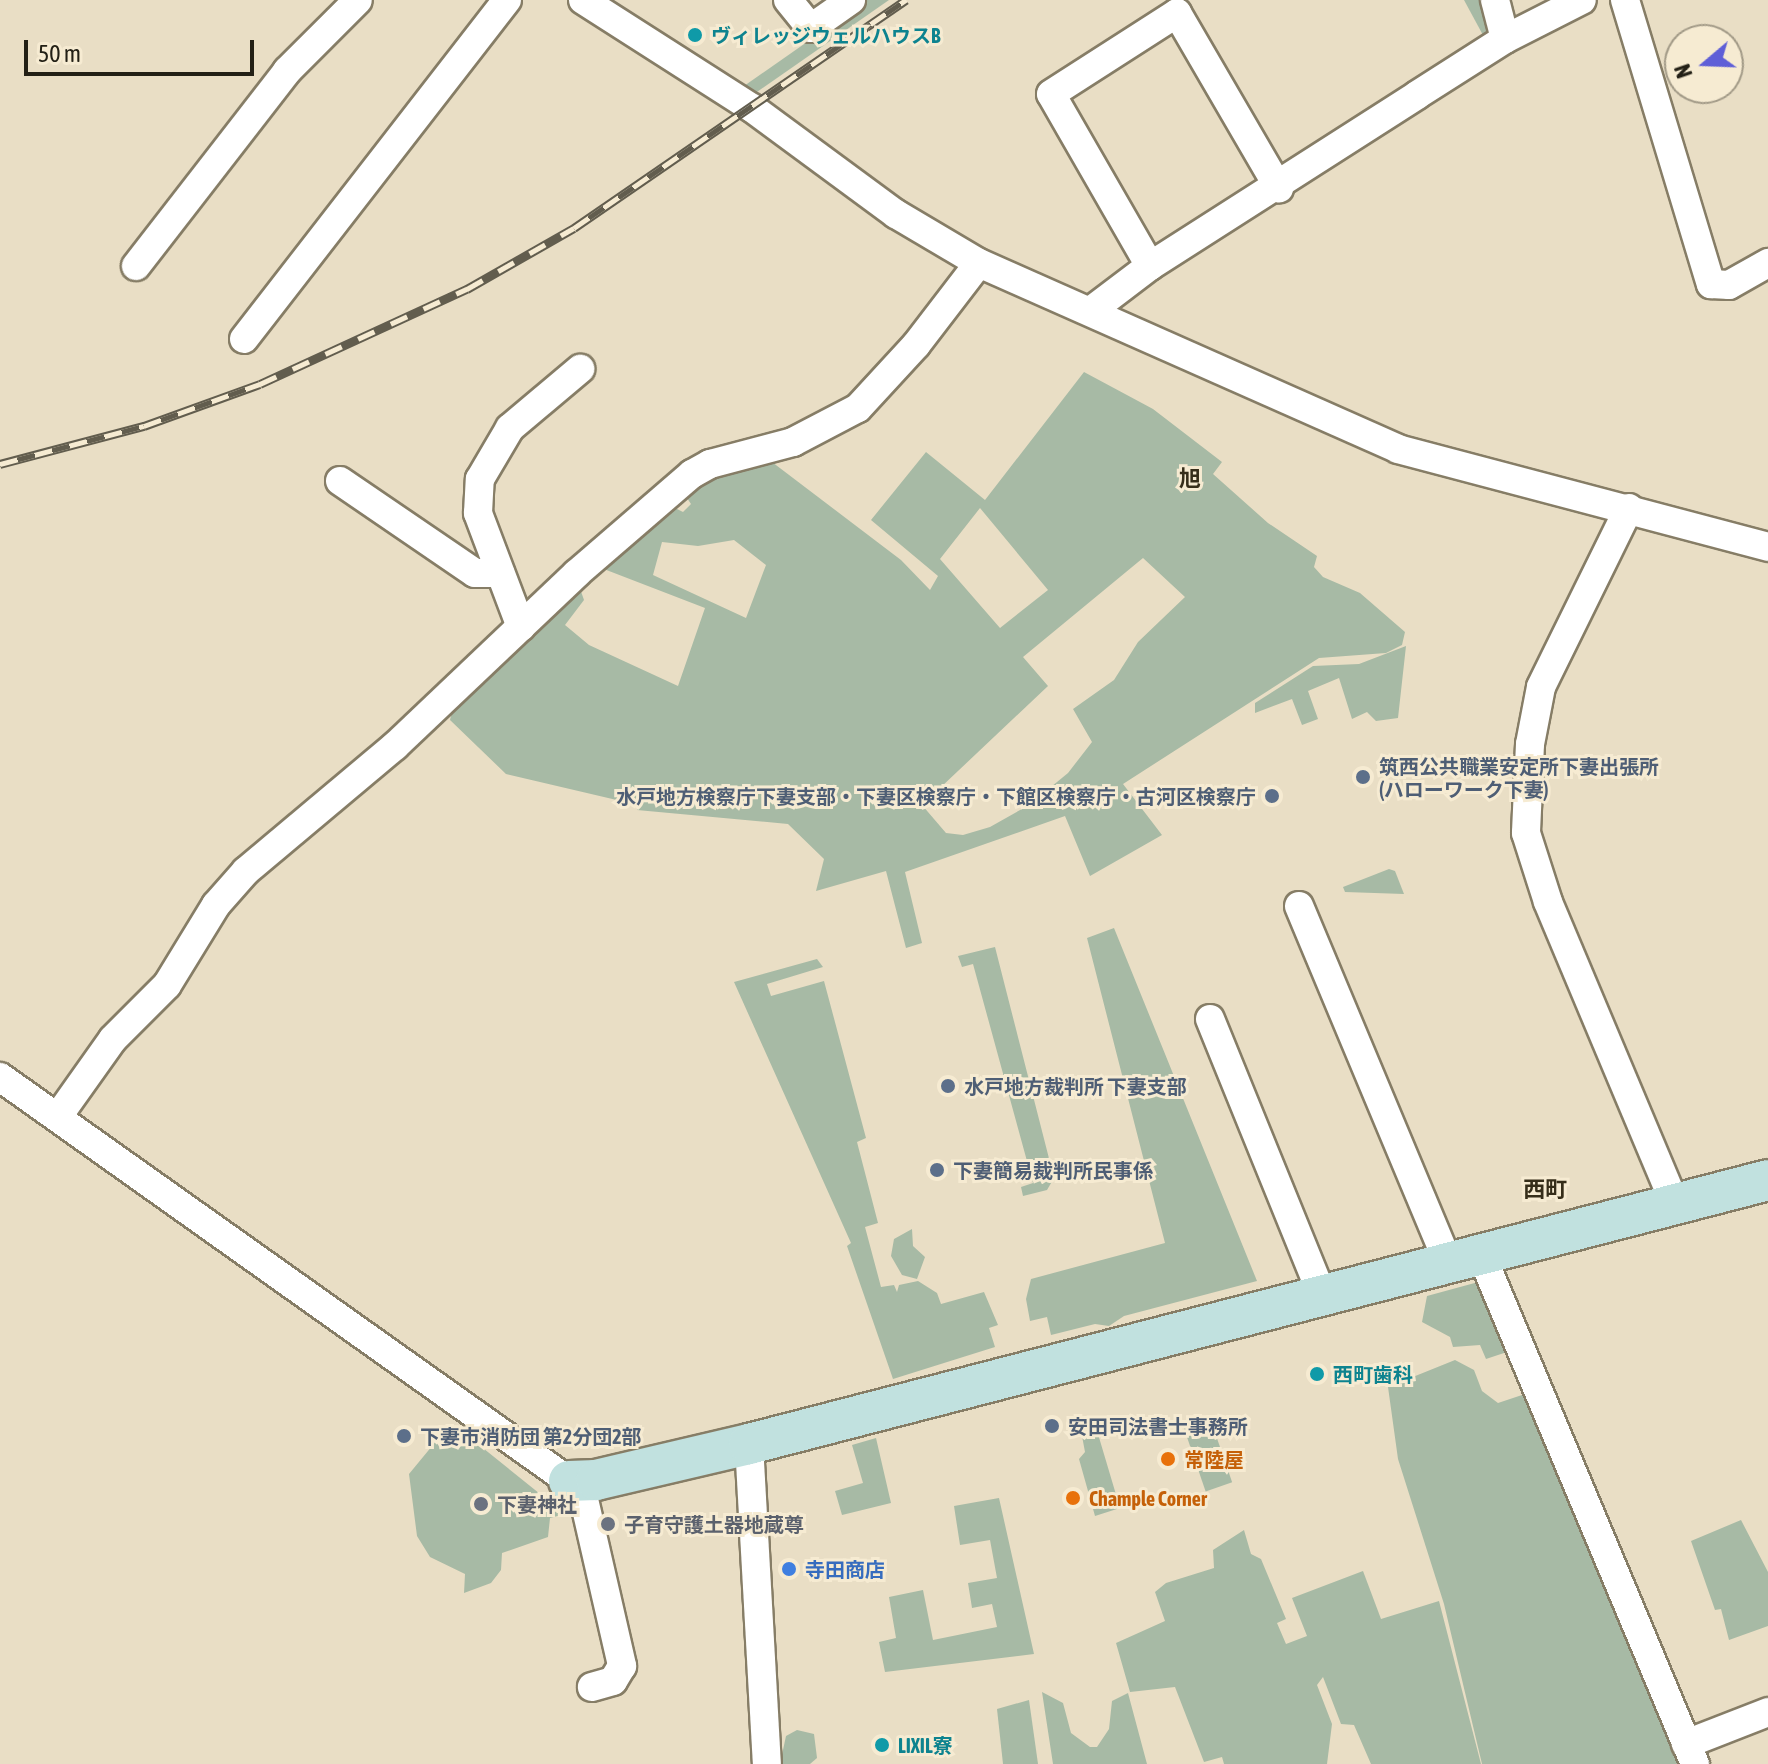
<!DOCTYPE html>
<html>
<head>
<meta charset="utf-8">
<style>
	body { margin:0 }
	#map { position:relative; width:1768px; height:1764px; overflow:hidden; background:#e9dec5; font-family:"Asap Condensed","Noto Sans JP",sans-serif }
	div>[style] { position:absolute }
	.green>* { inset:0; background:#a7baa5; transform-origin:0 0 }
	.roads { filter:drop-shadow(2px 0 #867d66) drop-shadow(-2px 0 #867d66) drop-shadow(0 2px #867d66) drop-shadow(0 -2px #867d66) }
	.street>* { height:28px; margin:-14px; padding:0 14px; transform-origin:14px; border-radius:14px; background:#fff }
	.secondary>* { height:40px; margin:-20px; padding:0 20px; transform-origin:20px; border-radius:20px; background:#c1e1df }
	.rail>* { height:9px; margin-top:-4.5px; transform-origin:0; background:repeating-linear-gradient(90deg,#f6ebd2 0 18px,#625d4e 0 36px); box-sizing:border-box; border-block:2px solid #625d4e }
	.dots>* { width:22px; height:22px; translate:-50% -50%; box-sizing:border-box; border:4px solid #f6ebd2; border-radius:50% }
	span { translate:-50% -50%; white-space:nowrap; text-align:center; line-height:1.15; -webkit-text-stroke:6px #f6ebd2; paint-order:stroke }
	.culture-label { font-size:20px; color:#0d838f; font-weight:700 }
	.left { translate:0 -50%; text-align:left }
	.service-label { font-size:20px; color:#4e5e75; font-weight:700 }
	.right { translate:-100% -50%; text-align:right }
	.food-label { font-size:20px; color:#c56008; font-weight:700 }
	.worship-label { font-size:20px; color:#5b616d; font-weight:700 }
	.shop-label { font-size:20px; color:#366cbe; font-weight:700 }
	.neighbourhood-label { font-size:22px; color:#362e1a; font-weight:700 }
	.north { position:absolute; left:1664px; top:24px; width:80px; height:80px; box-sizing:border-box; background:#f6ebd2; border:2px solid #a29a87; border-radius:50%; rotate:251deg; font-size:22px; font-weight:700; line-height:32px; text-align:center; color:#232016 }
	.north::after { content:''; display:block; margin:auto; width:28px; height:36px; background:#5f5fd7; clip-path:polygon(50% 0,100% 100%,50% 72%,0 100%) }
	.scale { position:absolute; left:24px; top:40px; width:230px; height:36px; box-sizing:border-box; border:4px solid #232016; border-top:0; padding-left:10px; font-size:24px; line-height:28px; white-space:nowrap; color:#232016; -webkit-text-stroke:6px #f6ebd2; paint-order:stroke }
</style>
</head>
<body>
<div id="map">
	<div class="green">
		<i style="clip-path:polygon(867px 0,889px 0,754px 94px,744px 86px)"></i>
		<i style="clip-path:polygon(1464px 0,1486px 0,1494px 31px,1484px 37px)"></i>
		<i style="clip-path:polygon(evenodd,1084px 372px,1153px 409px,1222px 462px,1213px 474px,1268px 523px,1317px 556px,1314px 567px,1323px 577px,1360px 593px,1405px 632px,1402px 645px,1386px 653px,1319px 658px,1123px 784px,1162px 835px,1090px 876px,1065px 816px,905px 872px,922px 943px,906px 948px,886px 871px,816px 891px,824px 859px,788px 824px,637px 810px,638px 805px,506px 774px,450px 720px,453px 708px,577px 580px,584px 600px,565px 625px,589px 645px,678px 686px,705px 608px,596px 566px,671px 506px,683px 512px,691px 504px,685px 495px,694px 480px,768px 459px,901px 560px,930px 590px,938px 576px,871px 520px,926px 452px,985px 500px,1084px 372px,980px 508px,1048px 590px,1000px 628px,940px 559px,980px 508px,1084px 372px,734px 540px,766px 565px,746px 618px,653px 575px,662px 542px,698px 546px,734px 540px,1084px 372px,1143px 558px,1185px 597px,1138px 642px,1114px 680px,1073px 709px,1092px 742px,1068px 773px,1029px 805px,990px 827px,963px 835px,946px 833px,922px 805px,1048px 686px,1023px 657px,1143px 558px)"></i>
		<i style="clip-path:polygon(1406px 646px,1398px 718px,1376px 721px,1367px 712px,1352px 719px,1339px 678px,1308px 691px,1318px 719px,1302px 725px,1292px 699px,1255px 713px,1255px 703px,1313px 666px,1359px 664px)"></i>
		<i style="clip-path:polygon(1389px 869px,1395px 871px,1404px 894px,1345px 892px,1343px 887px)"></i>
		<i style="clip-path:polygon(1114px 928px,1257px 1281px,1124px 1316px,1109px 1326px,1095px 1324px,1051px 1335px,1047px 1317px,1030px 1321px,1026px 1299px,1031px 1279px,1165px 1243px,1087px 938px)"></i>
		<i style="clip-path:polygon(995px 947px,1054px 1178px,1047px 1190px,1023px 1196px,1021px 1187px,1033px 1183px,973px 964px,962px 967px,958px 956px)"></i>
		<i style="clip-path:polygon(817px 959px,823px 967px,767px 984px,771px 996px,824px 981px,866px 1138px,857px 1142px,878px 1223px,865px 1227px,881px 1287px,894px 1285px,897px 1292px,899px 1285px,918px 1281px,937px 1293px,941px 1304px,984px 1292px,998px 1325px,989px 1328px,995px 1347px,893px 1379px,847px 1246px,851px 1243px,734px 982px)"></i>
		<i style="clip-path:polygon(912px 1229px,913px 1246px,925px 1257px,917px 1279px,902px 1275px,891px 1256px,894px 1239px)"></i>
		<i style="clip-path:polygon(1482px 1281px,1510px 1351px,1486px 1359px,1480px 1345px,1453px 1347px,1450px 1337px,1422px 1322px,1427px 1296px)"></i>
		<i style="clip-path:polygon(1455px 1360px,1474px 1370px,1482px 1391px,1498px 1403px,1525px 1394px,1684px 1764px,1482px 1764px,1444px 1604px,1398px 1459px,1388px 1387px)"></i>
		<i style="left:1210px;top:1418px;width:68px;height:28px;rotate:71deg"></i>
		<i style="clip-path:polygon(458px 1428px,565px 1514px,550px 1518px,548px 1537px,502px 1553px,501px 1570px,491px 1583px,464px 1593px,465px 1574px,430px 1557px,417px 1536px,409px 1474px,437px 1440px)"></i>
		<i style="clip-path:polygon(1098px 1434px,1120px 1508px,1095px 1516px,1079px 1459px,1085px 1452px,1082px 1436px)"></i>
		<i style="clip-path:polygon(876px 1438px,891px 1503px,842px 1515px,835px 1491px,863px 1483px,852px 1445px)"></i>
		<i style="clip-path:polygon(999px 1498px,1034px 1654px,885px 1672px,879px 1642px,896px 1638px,889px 1597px,923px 1590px,933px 1640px,997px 1627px,992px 1604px,972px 1608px,968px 1583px,997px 1578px,990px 1540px,960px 1545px,954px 1506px)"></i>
		<i style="clip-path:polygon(1741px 1520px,1768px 1572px,1768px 1626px,1729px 1640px,1721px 1609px,1715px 1610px,1691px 1541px)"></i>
		<i style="clip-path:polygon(1244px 1530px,1251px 1554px,1261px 1559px,1286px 1619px,1277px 1623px,1286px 1644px,1307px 1636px,1292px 1598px,1363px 1571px,1381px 1619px,1439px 1601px,1481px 1764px,1371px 1764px,1354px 1725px,1341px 1724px,1323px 1677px,1317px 1685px,1332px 1724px,1327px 1764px,1224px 1764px,1222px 1757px,1204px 1762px,1175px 1687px,1130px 1692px,1116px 1643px,1165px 1621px,1155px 1592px,1166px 1583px,1214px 1568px,1213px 1550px)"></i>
		<i style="clip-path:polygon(1042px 1692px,1063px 1703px,1071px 1733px,1090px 1747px,1097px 1747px,1109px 1729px,1112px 1701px,1128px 1693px,1147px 1764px,1053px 1764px)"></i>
		<i style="clip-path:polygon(1029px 1700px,1038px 1764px,1003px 1764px,997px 1709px)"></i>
		<i style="clip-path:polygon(797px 1730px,814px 1734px,817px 1758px,810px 1764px,780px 1764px,786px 1736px)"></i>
	</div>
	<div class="roads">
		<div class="street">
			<i style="left:583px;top:0;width:201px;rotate:32.6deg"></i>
			<i style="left:752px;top:108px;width:179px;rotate:36.4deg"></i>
			<i style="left:896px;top:214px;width:96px;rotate:30.6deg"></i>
			<i style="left:979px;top:263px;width:458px;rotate:23.9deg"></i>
			<i style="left:1398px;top:449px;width:383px;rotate:14.8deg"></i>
			<i style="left:788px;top:0;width:36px;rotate:51deg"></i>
			<i style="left:811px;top:28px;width:49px;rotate:-35deg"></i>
			<i style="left:1495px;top:0;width:40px;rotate:75.6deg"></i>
			<i style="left:1625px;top:0;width:297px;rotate:73.2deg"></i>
			<i style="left:1711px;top:284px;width:18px;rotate:3deg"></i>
			<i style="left:1729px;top:285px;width:45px;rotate:-29.4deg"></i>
			<i style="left:136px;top:266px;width:247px;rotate:-52.2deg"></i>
			<i style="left:287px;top:71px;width:100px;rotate:-45deg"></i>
			<i style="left:1150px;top:266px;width:198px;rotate:-119.9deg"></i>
			<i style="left:1051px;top:94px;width:150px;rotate:-32.7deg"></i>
			<i style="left:1177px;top:13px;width:203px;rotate:59.8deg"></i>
			<i style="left:1092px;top:310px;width:73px;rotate:-37.2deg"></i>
			<i style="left:1150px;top:266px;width:317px;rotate:-32.6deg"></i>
			<i style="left:1417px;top:95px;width:104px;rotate:-32.5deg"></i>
			<i style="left:1505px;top:39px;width:86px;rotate:-26.9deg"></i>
			<i style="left:244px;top:339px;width:429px;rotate:-52.2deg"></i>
			<i style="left:340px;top:481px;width:163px;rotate:34.3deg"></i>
			<i style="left:475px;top:573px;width:25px"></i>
			<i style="left:1629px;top:508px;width:199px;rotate:116.2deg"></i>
			<i style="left:1541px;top:687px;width:58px;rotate:100.9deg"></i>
			<i style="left:1530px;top:744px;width:89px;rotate:92.6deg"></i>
			<i style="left:1526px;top:833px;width:72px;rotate:72.3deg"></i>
			<i style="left:1548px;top:902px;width:328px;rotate:67.2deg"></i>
			<i style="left:521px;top:627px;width:122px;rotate:-110.7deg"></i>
			<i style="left:478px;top:513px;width:34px;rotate:-87deg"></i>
			<i style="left:480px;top:479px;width:59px;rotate:-59.5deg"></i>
			<i style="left:510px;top:428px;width:92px;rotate:-40.1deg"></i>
			<i style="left:1299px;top:906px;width:386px;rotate:67.3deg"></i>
			<i style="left:1210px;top:1019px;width:298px;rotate:67.9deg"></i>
			<i style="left:0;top:1077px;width:698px;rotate:35.38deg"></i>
			<i style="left:59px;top:1115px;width:93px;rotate:-54.6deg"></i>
			<i style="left:113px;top:1039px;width:76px;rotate:-45deg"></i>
			<i style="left:167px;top:985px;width:94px;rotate:-58.5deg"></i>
			<i style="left:216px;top:905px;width:45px;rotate:-48.6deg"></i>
			<i style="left:246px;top:871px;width:194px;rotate:-40deg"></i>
			<i style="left:395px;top:746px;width:250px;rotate:-43.5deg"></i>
			<i style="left:576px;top:574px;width:153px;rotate:-40.8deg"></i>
			<i style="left:692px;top:474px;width:21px;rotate:-29deg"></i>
			<i style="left:710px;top:464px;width:86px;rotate:-14.8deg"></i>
			<i style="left:793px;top:442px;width:73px;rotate:-27.6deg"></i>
			<i style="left:858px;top:408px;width:86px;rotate:-47.4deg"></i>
			<i style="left:916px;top:345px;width:103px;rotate:-52.5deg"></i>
			<i style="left:1481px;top:1254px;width:553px;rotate:67.24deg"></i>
			<i style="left:749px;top:1444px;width:321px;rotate:86.8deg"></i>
			<i style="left:580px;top:1482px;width:189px;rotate:77.1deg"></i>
			<i style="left:622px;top:1666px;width:17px;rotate:121deg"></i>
			<i style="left:613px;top:1681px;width:22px;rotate:164deg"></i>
			<i style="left:1686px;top:1744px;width:88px;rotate:-21.3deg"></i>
		</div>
		<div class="secondary">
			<i style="left:569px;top:1481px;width:27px;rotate:-2deg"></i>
			<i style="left:596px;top:1480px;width:157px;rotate:-13.2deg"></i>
			<i style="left:749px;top:1444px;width:1053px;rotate:-14.52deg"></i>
		</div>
	</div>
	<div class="rail">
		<i style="left:0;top:464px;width:149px;rotate:-14.8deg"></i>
		<i style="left:144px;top:426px;width:123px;rotate:-19.9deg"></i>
		<i style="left:260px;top:384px;width:228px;rotate:-24.7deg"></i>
		<i style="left:467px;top:289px;width:123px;rotate:-29.7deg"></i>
		<i style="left:574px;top:228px;width:403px;rotate:-34.5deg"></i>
	</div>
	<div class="dots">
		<i style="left:695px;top:35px;background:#0f9aa8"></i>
		<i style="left:1363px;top:777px;background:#5c6f8a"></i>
		<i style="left:1272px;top:796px;background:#5c6f8a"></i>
		<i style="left:948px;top:1086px;background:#5c6f8a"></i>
		<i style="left:937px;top:1170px;background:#5c6f8a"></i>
		<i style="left:1317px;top:1374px;background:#0f9aa8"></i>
		<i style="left:1052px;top:1426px;background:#5c6f8a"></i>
		<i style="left:404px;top:1436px;background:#5c6f8a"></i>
		<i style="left:1168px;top:1459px;background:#e8710a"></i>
		<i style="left:1073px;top:1498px;background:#e8710a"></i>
		<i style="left:481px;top:1504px;background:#6b7280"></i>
		<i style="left:608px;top:1524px;background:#6b7280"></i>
		<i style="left:789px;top:1569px;background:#3f7fe0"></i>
		<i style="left:882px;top:1745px;background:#0f9aa8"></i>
	</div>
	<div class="culture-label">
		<span class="left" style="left:711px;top:35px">ヴィレッジウェルハウスB</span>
		<span class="left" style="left:1333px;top:1374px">西町歯科</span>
		<span class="left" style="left:898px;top:1745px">LIXIL寮</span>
	</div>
	<div class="service-label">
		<span class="left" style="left:1379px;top:778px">筑西公共職業安定所下妻出張所<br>(ハローワーク下妻)</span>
		<span class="right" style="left:1256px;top:796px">水戸地方検察庁下妻支部・下妻区検察庁・下館区検察庁・古河区検察庁</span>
		<span class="left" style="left:964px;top:1086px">水戸地方裁判所 下妻支部</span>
		<span class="left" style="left:953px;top:1170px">下妻簡易裁判所民事係</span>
		<span class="left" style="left:1068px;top:1426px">安田司法書士事務所</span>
		<span class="left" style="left:420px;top:1436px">下妻市消防団 第2分団2部</span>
	</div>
	<div class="food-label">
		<span class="left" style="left:1184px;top:1459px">常陸屋</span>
		<span class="left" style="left:1089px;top:1498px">Chample Corner</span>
	</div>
	<div class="worship-label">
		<span class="left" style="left:497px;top:1504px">下妻神社</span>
		<span class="left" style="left:624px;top:1524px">子育守護土器地蔵尊</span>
	</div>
	<div class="shop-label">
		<span class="left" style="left:805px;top:1569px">寺田商店</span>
	</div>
	<div class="neighbourhood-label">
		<span style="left:1190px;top:479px">旭</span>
		<span style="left:1545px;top:1190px">西町</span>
	</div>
	<div class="north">N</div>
	<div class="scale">50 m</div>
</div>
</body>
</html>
